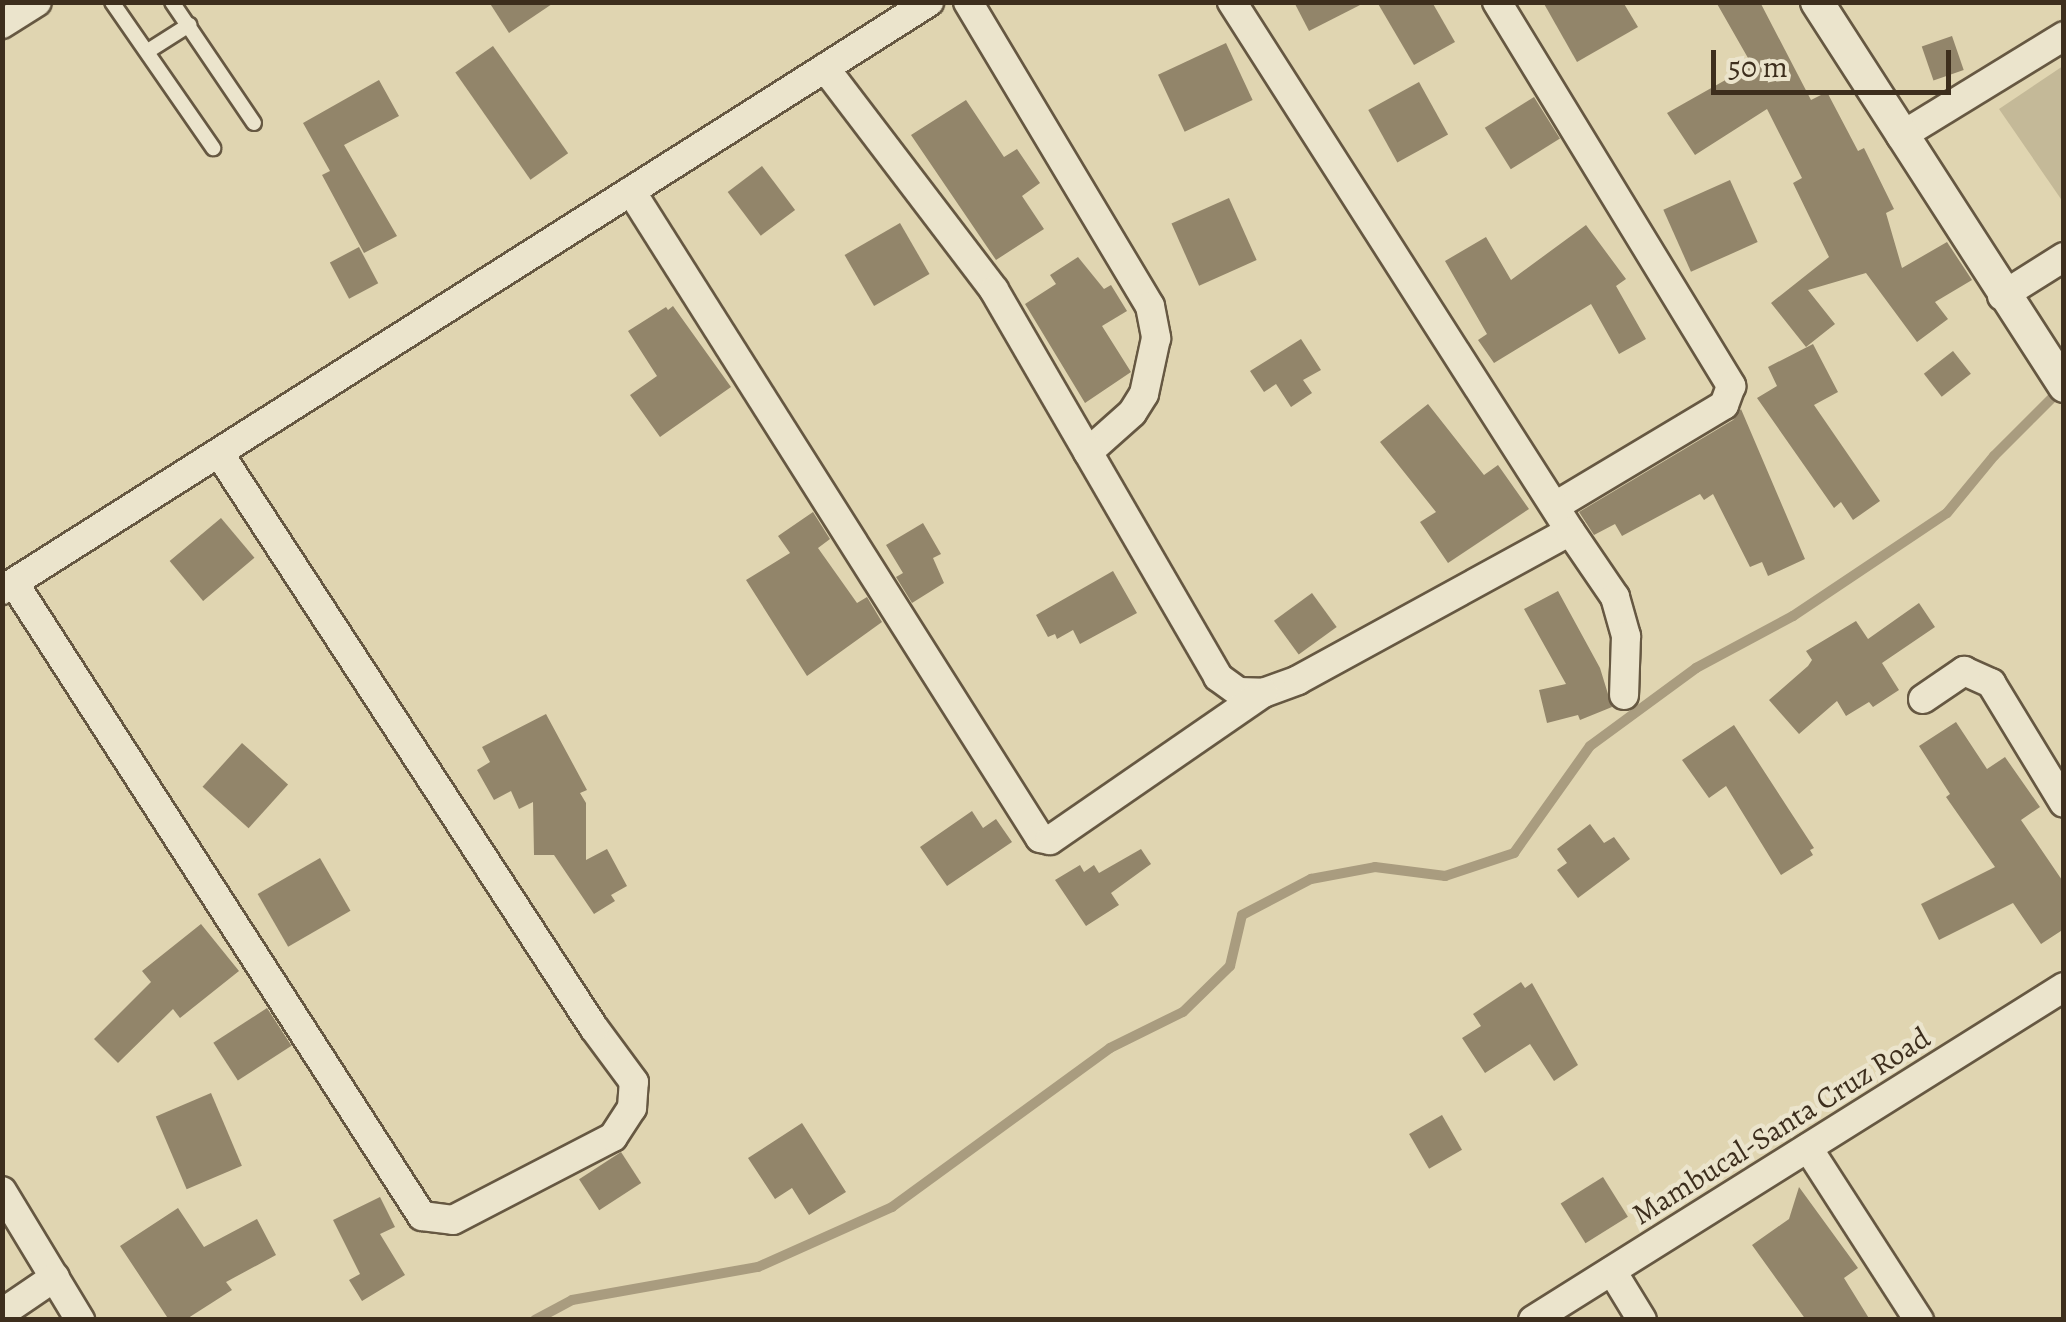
<!DOCTYPE html>
<html>
<head>
<meta charset="utf-8">
<style>
	body { margin:0 }
	#map { position:relative; width:2066px; height:1322px; overflow:hidden; background:#e0d5b1; font-family:Alegreya,serif }
	div>[style] { position:absolute }
	.green>* { inset:0; background:#c4b998 }
	.stream>* { height:10px; margin:-5px; padding:0 5px; transform-origin:5px; border-radius:5px; background:#a99c7f }
	.building>* { inset:0; background:#92856a; transform-origin:0 0 }
	.roads { filter:drop-shadow(2px 0 #665842) drop-shadow(-2px 0 #665842) drop-shadow(0 2px #665842) drop-shadow(0 -2px #665842) }
	.service>* { height:14px; margin:-7px; padding:0 7px; transform-origin:7px; border-radius:7px; background:#ebe4cc }
	.minor>* { height:28px; margin:-14px; padding:0 14px; transform-origin:14px; border-radius:14px; background:#ebe4cc }
	.tertiary>* { height:32px; margin:-16px; padding:0 16px; transform-origin:16px; border-radius:16px; background:#ebe4cc }
	span { translate:-50% -50%; white-space:nowrap; text-align:center; line-height:1.15; -webkit-text-stroke:9px #ebe4cc; paint-order:stroke }
	.street-label { font-size:30px; color:#3d2e1d }
	.frame { position:absolute; inset:0; border:5px solid #3d2e1d; pointer-events:none }
	.scale { position:absolute; left:1711px; top:50px; width:240px; height:45px; box-sizing:border-box; border:5px solid #3d2e1d; border-top:0; padding-left:12px; font-size:30px; line-height:35px; white-space:nowrap; color:#3d2e1d; -webkit-text-stroke:8px #ebe4cc; paint-order:stroke }
</style>
</head>
<body>
<div id="map">
	<div class="green">
		<i style="clip-path:polygon(2063px 66px,2063px 202px,1999px 109px)"></i>
	</div>
	<div class="stream">
		<i style="left:535px;top:1320px;width:42px;rotate:-28.4deg"></i>
		<i style="left:572px;top:1300px;width:189px;rotate:-10.1deg"></i>
		<i style="left:758px;top:1267px;width:147px;rotate:-24.1deg"></i>
		<i style="left:892px;top:1207px;width:270px;rotate:-36.1deg"></i>
		<i style="left:1110px;top:1048px;width:81px;rotate:-26.3deg"></i>
		<i style="left:1183px;top:1012px;width:66px;rotate:-44.4deg"></i>
		<i style="left:1230px;top:966px;width:52px;rotate:-76.8deg"></i>
		<i style="left:1242px;top:915px;width:78px;rotate:-27.6deg"></i>
		<i style="left:1311px;top:879px;width:65px;rotate:-10.6deg"></i>
		<i style="left:1375px;top:867px;width:71px;rotate:7.3deg"></i>
		<i style="left:1445px;top:876px;width:73px;rotate:-18.4deg"></i>
		<i style="left:1514px;top:853px;width:131px;rotate:-54.6deg"></i>
		<i style="left:1590px;top:746px;width:132px;rotate:-36.3deg"></i>
		<i style="left:1696px;top:668px;width:110px;rotate:-28.2deg"></i>
		<i style="left:1793px;top:616px;width:185px;rotate:-33.8deg"></i>
		<i style="left:1947px;top:513px;width:74px;rotate:-50.5deg"></i>
		<i style="left:1994px;top:456px;width:93px;rotate:-45deg"></i>
	</div>
	<div class="building">
		<i style="clip-path:polygon(489px 2px,555px 2px,509px 33px)"></i>
		<i style="clip-path:polygon(1294px 2px,1366px 2px,1309px 31px)"></i>
		<i style="clip-path:polygon(1377px 2px,1432px 2px,1455px 42px,1414px 65px)"></i>
		<i style="clip-path:polygon(1543px 2px,1623px 2px,1638px 27px,1577px 62px)"></i>
		<i style="clip-path:polygon(1716px 2px,1760px 2px,1811px 100px,1827px 92px,1858px 151px,1864px 148px,1894px 209px,1886px 213px,1902px 268px,1947px 242px,1972px 280px,1935px 302px,1948px 319px,1917px 342px,1866px 273px,1808px 290px,1835px 324px,1806px 347px,1771px 303px,1829px 257px,1793px 183px,1802px 178px,1767px 109px,1695px 155px,1667px 113px,1752px 65px)"></i>
		<i style="left:1952px;top:36px;width:36px;height:32px;rotate:71deg"></i>
		<i style="left:1226px;top:43px;width:63px;height:75px;rotate:65deg"></i>
		<i style="left:493px;top:46px;width:131px;height:46px;rotate:55deg"></i>
		<i style="clip-path:polygon(379px 80px,399px 116px,344px 145px,397px 236px,364px 253px,322px 175px,330px 171px,303px 123px)"></i>
		<i style="left:1419px;top:82px;width:60px;height:58px;rotate:61deg"></i>
		<i style="left:1534px;top:97px;width:49px;height:58px;rotate:58deg"></i>
		<i style="clip-path:polygon(966px 100px,1004px 157px,1017px 149px,1040px 183px,1022px 196px,1044px 229px,996px 260px,911px 135px)"></i>
		<i style="left:762px;top:166px;width:55px;height:43px;rotate:53deg"></i>
		<i style="left:1730px;top:180px;width:68px;height:73px;rotate:66deg"></i>
		<i style="left:1229px;top:198px;width:68px;height:63px;rotate:66deg"></i>
		<i style="left:900px;top:223px;width:59px;height:64px;rotate:60deg"></i>
		<i style="clip-path:polygon(1586px 225px,1626px 279px,1616px 286px,1646px 339px,1619px 354px,1591px 304px,1494px 363px,1478px 340px,1487px 334px,1445px 261px,1486px 237px,1511px 280px)"></i>
		<i style="left:359px;top:247px;width:41px;height:33px;rotate:62deg"></i>
		<i style="clip-path:polygon(1078px 257px,1104px 289px,1111px 285px,1127px 311px,1102px 326px,1131px 372px,1085px 403px,1025px 304px,1056px 284px,1050px 275px)"></i>
		<i style="clip-path:polygon(673px 306px,731px 387px,660px 437px,630px 395px,657px 376px,628px 331px,666px 307px,668px 310px)"></i>
		<i style="clip-path:polygon(1301px 339px,1321px 370px,1303px 380px,1312px 393px,1291px 407px,1276px 384px,1264px 392px,1250px 371px)"></i>
		<i style="clip-path:polygon(1813px 344px,1838px 392px,1814px 405px,1880px 501px,1853px 520px,1841px 502px,1834px 508px,1757px 398px,1777px 386px,1768px 367px)"></i>
		<i style="left:1953px;top:351px;width:29px;height:37px;rotate:52deg"></i>
		<i style="clip-path:polygon(1428px 404px,1484px 475px,1498px 465px,1529px 509px,1448px 563px,1420px 522px,1436px 512px,1380px 442px)"></i>
		<i style="clip-path:polygon(1741px 409px,1805px 559px,1768px 576px,1762px 562px,1750px 567px,1713px 494px,1704px 500px,1700px 494px,1622px 536px,1615px 524px,1594px 535px,1579px 512px,1733px 420px)"></i>
		<i style="clip-path:polygon(813px 512px,830px 539px,818px 548px,857px 603px,867px 597px,882px 622px,807px 676px,746px 580px,790px 553px,778px 536px)"></i>
		<i style="left:221px;top:518px;width:52px;height:67px;rotate:50deg"></i>
		<i style="clip-path:polygon(923px 523px,941px 554px,933px 558px,944px 583px,912px 603px,896px 577px,903px 573px,886px 545px)"></i>
		<i style="clip-path:polygon(1113px 571px,1137px 613px,1080px 644px,1073px 630px,1057px 639px,1055px 634px,1048px 637px,1036px 615px)"></i>
		<i style="clip-path:polygon(1558px 591px,1600px 668px,1612px 707px,1580px 720px,1578px 715px,1547px 723px,1539px 690px,1566px 684px,1524px 609px)"></i>
		<i style="left:1312px;top:593px;width:42px;height:47px;rotate:54deg"></i>
		<i style="clip-path:polygon(1919px 603px,1935px 627px,1882px 663px,1899px 690px,1873px 707px,1869px 702px,1846px 716px,1837px 701px,1799px 734px,1769px 700px,1808px 666px,1812px 660px,1806px 651px,1856px 621px,1868px 639px)"></i>
		<i style="clip-path:polygon(546px 714px,587px 790px,580px 793px,586px 803px,586px 860px,607px 849px,627px 886px,611px 895px,615px 901px,594px 914px,554px 855px,534px 855px,533px 802px,519px 809px,511px 791px,494px 800px,477px 770px,490px 762px,482px 747px)"></i>
		<i style="clip-path:polygon(1956px 722px,1987px 769px,2005px 757px,2040px 807px,2021px 820px,2064px 883px,2064px 929px,2041px 944px,2013px 903px,1939px 940px,1921px 904px,1995px 867px,1946px 797px,1950px 794px,1919px 746px)"></i>
		<i style="clip-path:polygon(1734px 725px,1814px 848px,1810px 850px,1813px 855px,1781px 875px,1726px 786px,1709px 798px,1682px 760px)"></i>
		<i style="left:242px;top:743px;width:62px;height:59px;rotate:42deg"></i>
		<i style="clip-path:polygon(972px 811px,983px 828px,996px 819px,1012px 842px,947px 886px,920px 847px)"></i>
		<i style="clip-path:polygon(1590px 824px,1604px 843px,1614px 837px,1630px 859px,1578px 898px,1557px 870px,1567px 863px,1557px 849px)"></i>
		<i style="clip-path:polygon(1141px 849px,1151px 864px,1111px 893px,1119px 905px,1086px 926px,1055px 880px,1080px 865px,1084px 872px,1094px 865px,1099px 873px)"></i>
		<i style="left:320px;top:858px;width:61px;height:72px;rotate:60deg"></i>
		<i style="clip-path:polygon(201px 924px,239px 971px,180px 1018px,173px 1009px,118px 1063px,94px 1039px,151px 982px,142px 971px)"></i>
		<i style="clip-path:polygon(1521px 982px,1525px 988px,1532px 983px,1578px 1065px,1554px 1081px,1530px 1044px,1485px 1073px,1462px 1038px,1481px 1026px,1473px 1014px)"></i>
		<i style="left:267px;top:1008px;width:45px;height:64px;rotate:57deg"></i>
		<i style="left:211px;top:1093px;width:79px;height:60px;rotate:67deg"></i>
		<i style="left:1442px;top:1115px;width:40px;height:38px;rotate:60deg"></i>
		<i style="clip-path:polygon(802px 1123px,846px 1192px,809px 1215px,792px 1188px,775px 1199px,748px 1158px)"></i>
		<i style="left:621px;top:1152px;width:37px;height:50px;rotate:57deg"></i>
		<i style="left:1603px;top:1177px;width:47px;height:50px;rotate:58deg"></i>
		<i style="clip-path:polygon(1799px 1187px,1858px 1268px,1844px 1278px,1870px 1320px,1806px 1320px,1752px 1245px,1789px 1219px)"></i>
		<i style="clip-path:polygon(380px 1197px,395px 1227px,380px 1234px,405px 1275px,362px 1301px,349px 1280px,360px 1274px,333px 1220px)"></i>
		<i style="clip-path:polygon(178px 1208px,204px 1247px,257px 1219px,276px 1255px,226px 1282px,232px 1290px,185px 1320px,169px 1320px,120px 1246px)"></i>
	</div>
	<div class="roads">
		<div class="service">
			<i style="left:112px;top:2px;width:178px;rotate:55.3deg"></i>
			<i style="left:172px;top:2px;width:146px;rotate:55.9deg"></i>
			<i style="left:148px;top:51px;width:49px;rotate:-32.4deg"></i>
		</div>
		<div class="minor">
			<i style="left:968px;top:2px;width:354px;rotate:59.1deg"></i>
			<i style="left:1150px;top:306px;width:33px;rotate:79deg"></i>
			<i style="left:1156px;top:338px;width:57px;rotate:102.1deg"></i>
			<i style="left:1144px;top:394px;width:22px;rotate:122deg"></i>
			<i style="left:1132px;top:413px;width:59px;rotate:138.4deg"></i>
			<i style="left:1497px;top:2px;width:450px;rotate:58.6deg"></i>
			<i style="left:1731px;top:386px;width:20px;rotate:110deg"></i>
			<i style="left:1724px;top:405px;width:195px;rotate:149.1deg"></i>
			<i style="left:2px;top:24px;width:41px;rotate:-32.2deg"></i>
			<i style="left:825px;top:68px;width:279px;rotate:52.7deg"></i>
			<i style="left:994px;top:290px;width:447px;rotate:59.9deg"></i>
			<i style="left:1218px;top:677px;width:26px;rotate:36deg"></i>
			<i style="left:1239px;top:692px;width:24px;rotate:2deg"></i>
			<i style="left:1263px;top:693px;width:37px;rotate:-20deg"></i>
			<i style="left:1298px;top:680px;width:310px;rotate:-28.7deg"></i>
			<i style="left:1570px;top:531px;width:628px;rotate:-122.58deg"></i>
			<i style="left:1901px;top:136px;width:191px;rotate:-31.5deg"></i>
			<i style="left:631px;top:191px;width:765px;rotate:57.7deg"></i>
			<i style="left:1040px;top:838px;width:10px;rotate:11deg"></i>
			<i style="left:1050px;top:840px;width:259px;rotate:-34.6deg"></i>
			<i style="left:2002px;top:296px;width:73px;rotate:-32.2deg"></i>
			<i style="left:1570px;top:531px;width:80px;rotate:55.7deg"></i>
			<i style="left:1615px;top:597px;width:41px;rotate:74.2deg"></i>
			<i style="left:1626px;top:636px;width:59px;rotate:91.9deg"></i>
			<i style="left:14px;top:583px;width:753px;rotate:57.2deg"></i>
			<i style="left:422px;top:1216px;width:31px;rotate:7deg"></i>
			<i style="left:453px;top:1220px;width:180px;rotate:-27.4deg"></i>
			<i style="left:613px;top:1137px;width:35px;rotate:-57deg"></i>
			<i style="left:632px;top:1108px;width:26px;rotate:-86deg"></i>
			<i style="left:634px;top:1082px;width:67px;rotate:-126.5deg"></i>
			<i style="left:594px;top:1028px;width:686px;rotate:-123.11deg"></i>
			<i style="left:2px;top:590px;width:1098px;rotate:-32.39deg"></i>
			<i style="left:1923px;top:699px;width:50px;rotate:-34.3deg"></i>
			<i style="left:1964px;top:671px;width:30px;rotate:24deg"></i>
			<i style="left:1991px;top:683px;width:140px;rotate:58.7deg"></i>
			<i style="left:1808px;top:1148px;width:205px;rotate:57.2deg"></i>
			<i style="left:2px;top:1191px;width:151px;rotate:58.8deg"></i>
			<i style="left:1612px;top:1271px;width:57px;rotate:58.5deg"></i>
			<i style="left:2px;top:1313px;width:64px;rotate:-34.2deg"></i>
			<i style="left:1533px;top:1320px;width:627px;rotate:-32.09deg"></i>
		</div>
		<div class="tertiary">
			<i style="left:1817px;top:2px;width:457px;rotate:57.2deg"></i>
		</div>
	</div>
	<div class="street-label">
		<span style="left:1781px;top:1126px;rotate:-32deg">Mambucal-Santa Cruz Road</span>
	</div>
	<div class="frame"></div>
	<div class="scale">50 m</div>
</div>
</body>
</html>
